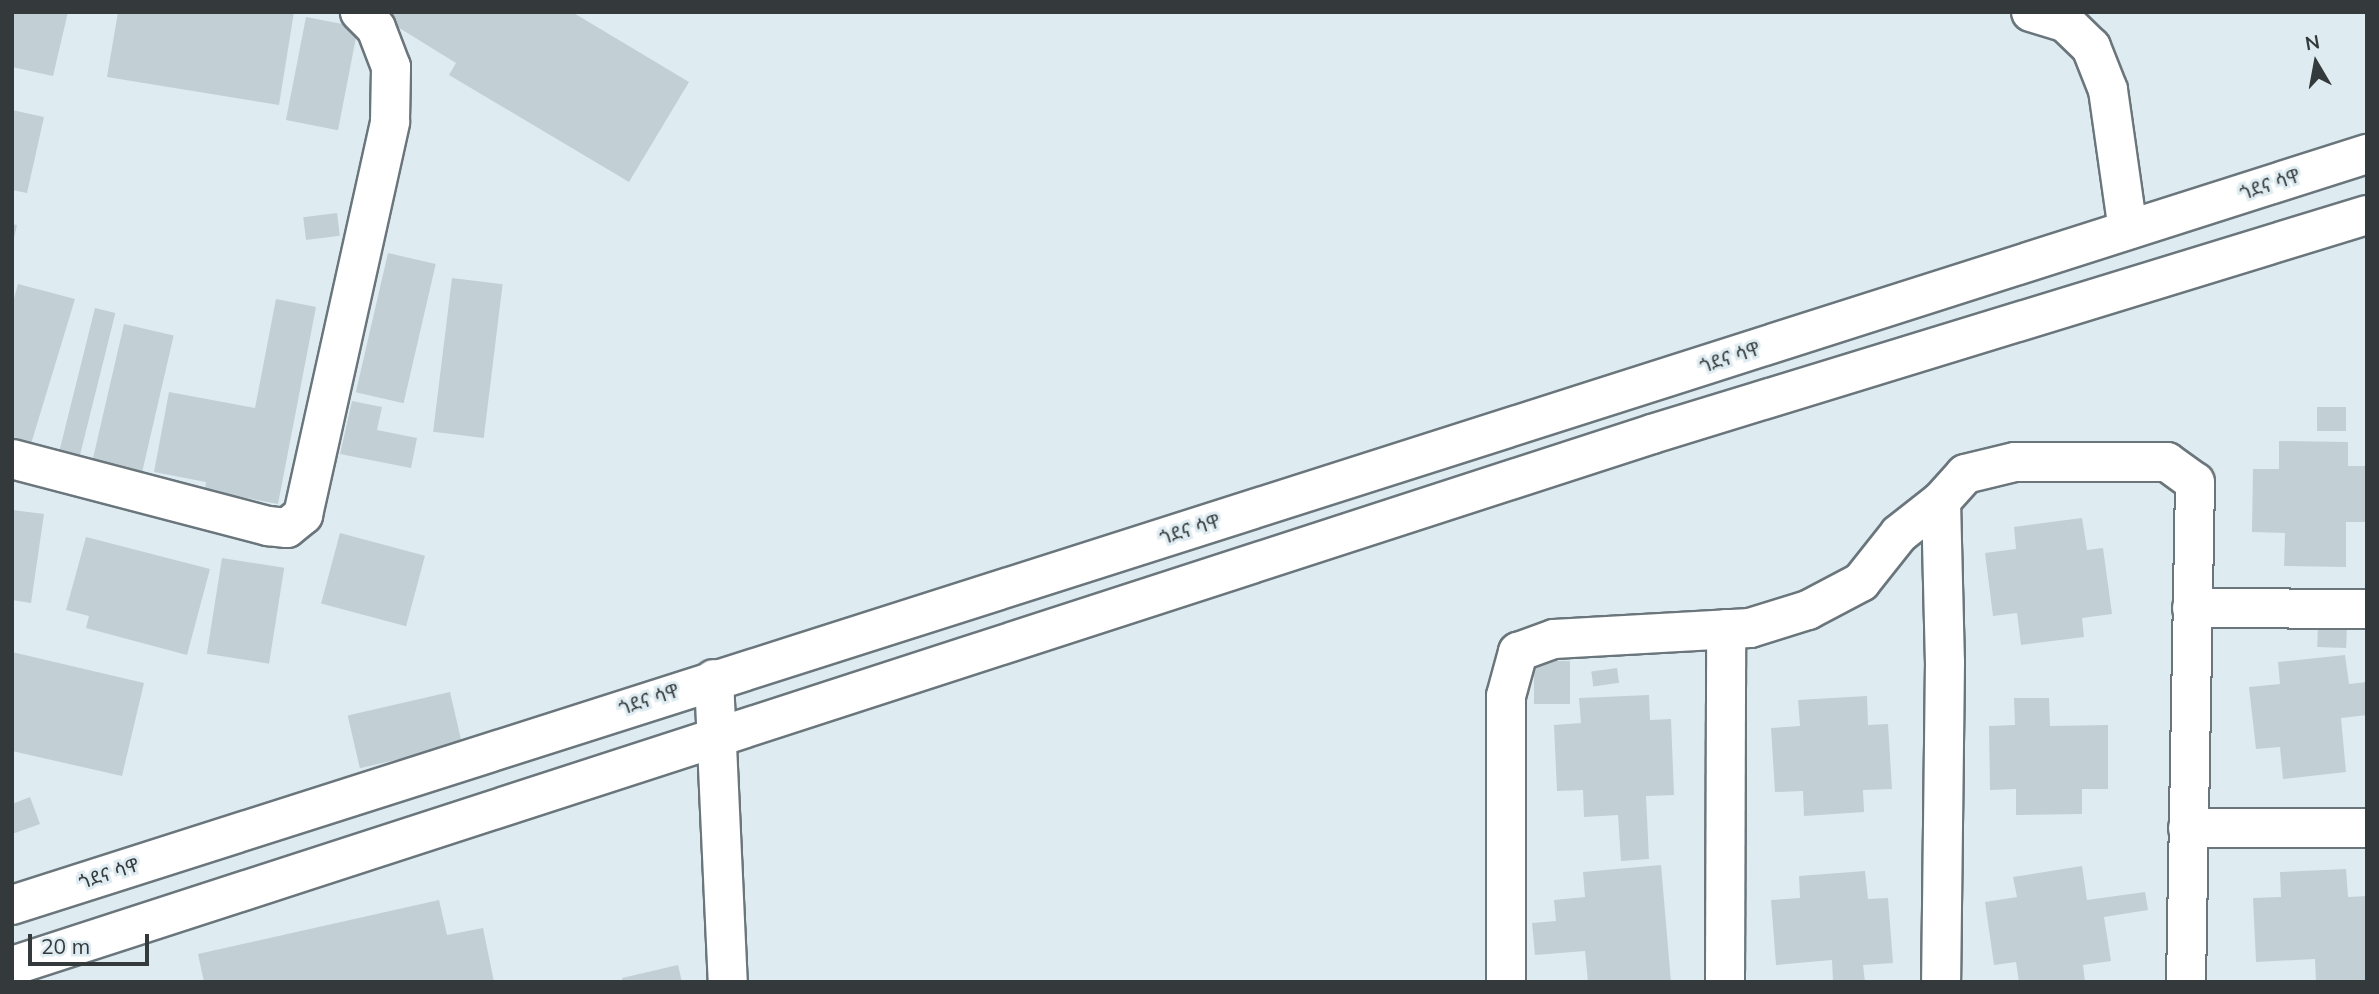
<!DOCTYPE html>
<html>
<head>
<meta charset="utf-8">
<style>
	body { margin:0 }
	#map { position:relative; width:2379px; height:994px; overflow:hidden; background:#deecf2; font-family:Mulish,"Noto Sans Ethiopic",sans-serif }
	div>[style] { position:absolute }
	.building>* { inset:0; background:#c2cfd5; transform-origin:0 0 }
	.roads { filter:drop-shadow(2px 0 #6a767c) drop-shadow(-2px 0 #6a767c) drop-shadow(0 2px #6a767c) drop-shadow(0 -2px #6a767c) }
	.minor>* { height:38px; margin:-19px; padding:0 19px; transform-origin:19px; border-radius:19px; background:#fff }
	.major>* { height:38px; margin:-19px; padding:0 19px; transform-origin:19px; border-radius:19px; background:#fff }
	span { translate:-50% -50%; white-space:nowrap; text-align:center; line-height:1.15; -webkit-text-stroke:6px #deecf2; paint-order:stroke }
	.street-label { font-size:19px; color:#343a3c }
	.frame { position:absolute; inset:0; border:14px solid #343a3c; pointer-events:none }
	.north { position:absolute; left:2281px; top:28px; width:70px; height:70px; -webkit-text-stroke:5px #deecf2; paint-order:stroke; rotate:350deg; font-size:19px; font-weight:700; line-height:28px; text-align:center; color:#343a3c }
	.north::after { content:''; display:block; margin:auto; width:24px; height:32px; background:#343a3c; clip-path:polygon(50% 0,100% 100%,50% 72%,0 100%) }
	.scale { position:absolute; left:28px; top:934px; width:121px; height:32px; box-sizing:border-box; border:4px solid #343a3c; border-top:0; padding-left:9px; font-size:21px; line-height:24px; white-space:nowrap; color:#343a3c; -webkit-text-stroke:5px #deecf2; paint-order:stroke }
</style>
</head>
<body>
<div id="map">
	<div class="building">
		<i style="clip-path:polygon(12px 12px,68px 12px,53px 76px,12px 67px)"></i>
		<i style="clip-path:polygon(118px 12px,294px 12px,279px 105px,107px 77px)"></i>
		<i style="clip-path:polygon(394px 12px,572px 12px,689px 82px,629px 182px,449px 75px,456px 63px,388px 21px)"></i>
		<i style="left:306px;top:17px;width:53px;height:105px;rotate:11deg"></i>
		<i style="clip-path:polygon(12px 110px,44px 117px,27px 193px,12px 190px)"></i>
		<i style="left:337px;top:213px;width:23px;height:34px;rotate:83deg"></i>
		<i style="clip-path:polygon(12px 224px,17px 225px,13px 243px,12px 243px)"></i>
		<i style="left:388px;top:253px;width:49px;height:143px;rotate:13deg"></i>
		<i style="left:452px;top:278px;width:51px;height:155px;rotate:7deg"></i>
		<i style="clip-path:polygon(18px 284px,75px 299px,31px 444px,12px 439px,12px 306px)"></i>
		<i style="clip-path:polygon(276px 299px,316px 307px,278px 504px,205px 490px,206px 482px,154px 472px,169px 392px,255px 408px)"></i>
		<i style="left:95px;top:308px;width:21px;height:147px;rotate:14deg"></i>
		<i style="left:124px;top:324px;width:51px;height:159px;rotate:13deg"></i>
		<i style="clip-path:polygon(352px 401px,382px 407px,377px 430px,417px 438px,411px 468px,340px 454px)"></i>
		<i style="left:2346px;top:407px;width:24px;height:29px;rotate:90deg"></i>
		<i style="clip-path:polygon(2279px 441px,2348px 442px,2348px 466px,2367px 466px,2367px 522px,2346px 522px,2346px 567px,2284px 566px,2285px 533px,2252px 532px,2253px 469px,2279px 469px)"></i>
		<i style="clip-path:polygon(12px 510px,44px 514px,31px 603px,12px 600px)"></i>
		<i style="clip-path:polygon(2082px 518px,2087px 550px,2103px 548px,2112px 614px,2082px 618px,2084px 637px,2021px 645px,2017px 613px,1993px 616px,1985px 553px,2016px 549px,2014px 527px)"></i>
		<i style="left:340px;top:533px;width:88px;height:73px;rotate:15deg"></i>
		<i style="clip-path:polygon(86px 537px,210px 569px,187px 655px,86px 628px,89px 616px,66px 610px)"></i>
		<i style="left:222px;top:558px;width:63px;height:97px;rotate:9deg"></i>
		<i style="left:2318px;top:624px;width:29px;height:23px;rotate:2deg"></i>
		<i style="clip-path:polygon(12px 652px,144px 683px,122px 776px,12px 751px)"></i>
		<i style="clip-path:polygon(2345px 655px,2349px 684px,2367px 682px,2367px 715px,2341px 718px,2346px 772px,2283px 779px,2280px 747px,2256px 749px,2249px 687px,2280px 684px,2278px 662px)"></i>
		<i style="left:1534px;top:661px;width:36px;height:43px"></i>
		<i style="left:1617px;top:668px;width:15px;height:26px;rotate:82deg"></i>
		<i style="left:450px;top:692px;width:54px;height:105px;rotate:77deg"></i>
		<i style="clip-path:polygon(1649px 695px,1650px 720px,1671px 719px,1674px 795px,1646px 796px,1649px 859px,1621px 861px,1618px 815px,1584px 817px,1583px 790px,1557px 791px,1554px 725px,1581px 723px,1579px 698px)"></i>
		<i style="clip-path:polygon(1867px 696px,1868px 725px,1888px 724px,1892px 789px,1863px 790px,1864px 812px,1804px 816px,1803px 791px,1775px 792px,1771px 728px,1800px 726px,1798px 700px)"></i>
		<i style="clip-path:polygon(2014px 698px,2049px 698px,2050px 726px,2108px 725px,2108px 789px,2082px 789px,2082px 814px,2016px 815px,2016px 789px,1990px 790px,1989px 726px,2015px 725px)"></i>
		<i style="clip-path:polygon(30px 797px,40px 824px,12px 834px,12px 804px)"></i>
		<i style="clip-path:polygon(1661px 865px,1671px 982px,1588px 982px,1585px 951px,1535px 955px,1532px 923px,1556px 921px,1554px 900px,1585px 897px,1583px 872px)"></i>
		<i style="clip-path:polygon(2082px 866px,2087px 900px,2145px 892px,2148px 910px,2104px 917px,2111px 961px,2083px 965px,2085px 982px,2019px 982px,2016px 962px,1994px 965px,1985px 902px,2017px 897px,2013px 877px)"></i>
		<i style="clip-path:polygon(2346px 869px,2348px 897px,2367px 896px,2367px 982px,2316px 982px,2315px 959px,2256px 962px,2253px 898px,2281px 897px,2280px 872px)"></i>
		<i style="clip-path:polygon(1865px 871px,1868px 899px,1888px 898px,1893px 963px,1863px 965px,1865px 982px,1833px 982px,1832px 960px,1776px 965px,1771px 900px,1800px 898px,1799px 876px)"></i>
		<i style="clip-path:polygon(439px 900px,447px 935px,483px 928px,494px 982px,204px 982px,198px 954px)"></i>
		<i style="clip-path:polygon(678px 965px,682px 982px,623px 982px,622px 978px)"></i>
	</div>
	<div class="roads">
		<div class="minor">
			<i style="left:2031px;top:12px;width:37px;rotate:17deg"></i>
			<i style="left:2066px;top:23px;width:35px;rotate:44deg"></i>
			<i style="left:2091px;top:47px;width:46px;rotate:68.4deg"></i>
			<i style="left:2108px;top:90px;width:141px;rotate:81.9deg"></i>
			<i style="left:12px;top:459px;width:265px;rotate:14.7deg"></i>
			<i style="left:268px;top:526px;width:19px;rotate:6deg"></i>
			<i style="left:287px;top:528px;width:21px;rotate:-39deg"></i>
			<i style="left:303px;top:515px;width:403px;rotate:-77.5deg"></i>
			<i style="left:390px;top:121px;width:54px;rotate:-88.9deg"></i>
			<i style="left:391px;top:67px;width:42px;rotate:-111deg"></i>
			<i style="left:376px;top:28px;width:23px;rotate:-135deg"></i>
			<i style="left:1941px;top:501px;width:161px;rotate:88.6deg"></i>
			<i style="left:1945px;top:662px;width:320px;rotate:90.7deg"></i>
			<i style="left:2192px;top:608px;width:175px;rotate:0.3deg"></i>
			<i style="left:714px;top:679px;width:303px;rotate:87.4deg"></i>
			<i style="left:2188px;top:828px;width:179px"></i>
			<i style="left:1506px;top:982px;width:286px;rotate:-90deg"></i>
			<i style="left:1506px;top:696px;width:46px;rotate:-74.7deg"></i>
			<i style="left:1518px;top:652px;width:38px;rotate:-20deg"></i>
			<i style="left:1554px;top:639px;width:196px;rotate:-3.2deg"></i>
			<i style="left:1750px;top:628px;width:61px;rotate:-17.2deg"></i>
			<i style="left:1808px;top:610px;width:60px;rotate:-27.8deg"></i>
			<i style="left:1861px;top:582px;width:61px;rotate:-51.6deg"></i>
			<i style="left:1899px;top:534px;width:53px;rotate:-38.2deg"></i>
			<i style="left:1941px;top:501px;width:36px;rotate:-48deg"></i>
			<i style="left:1965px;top:474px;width:51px;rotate:-13.5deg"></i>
			<i style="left:2015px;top:462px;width:152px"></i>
			<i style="left:2167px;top:462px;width:34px;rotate:36deg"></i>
			<i style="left:2195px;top:482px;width:500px;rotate:91.03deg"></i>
			<i style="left:1725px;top:982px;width:353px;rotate:-89.8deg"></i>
		</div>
		<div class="major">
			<i style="left:12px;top:905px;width:2472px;rotate:-17.69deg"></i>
			<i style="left:12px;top:966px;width:1724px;rotate:-17.97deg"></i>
			<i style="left:1652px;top:434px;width:748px;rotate:-17.03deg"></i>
		</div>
	</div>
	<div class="street-label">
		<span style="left:2270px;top:185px;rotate:-18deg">ጎደና ሳዋ</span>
		<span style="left:1730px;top:358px;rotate:-18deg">ጎደና ሳዋ</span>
		<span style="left:1190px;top:530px;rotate:-17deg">ጎደና ሳዋ</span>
		<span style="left:649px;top:700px;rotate:-18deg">ጎደና ሳዋ</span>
		<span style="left:109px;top:874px;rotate:-18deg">ጎደና ሳዋ</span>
	</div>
	<div class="frame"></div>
	<div class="north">N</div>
	<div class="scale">20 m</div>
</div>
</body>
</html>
